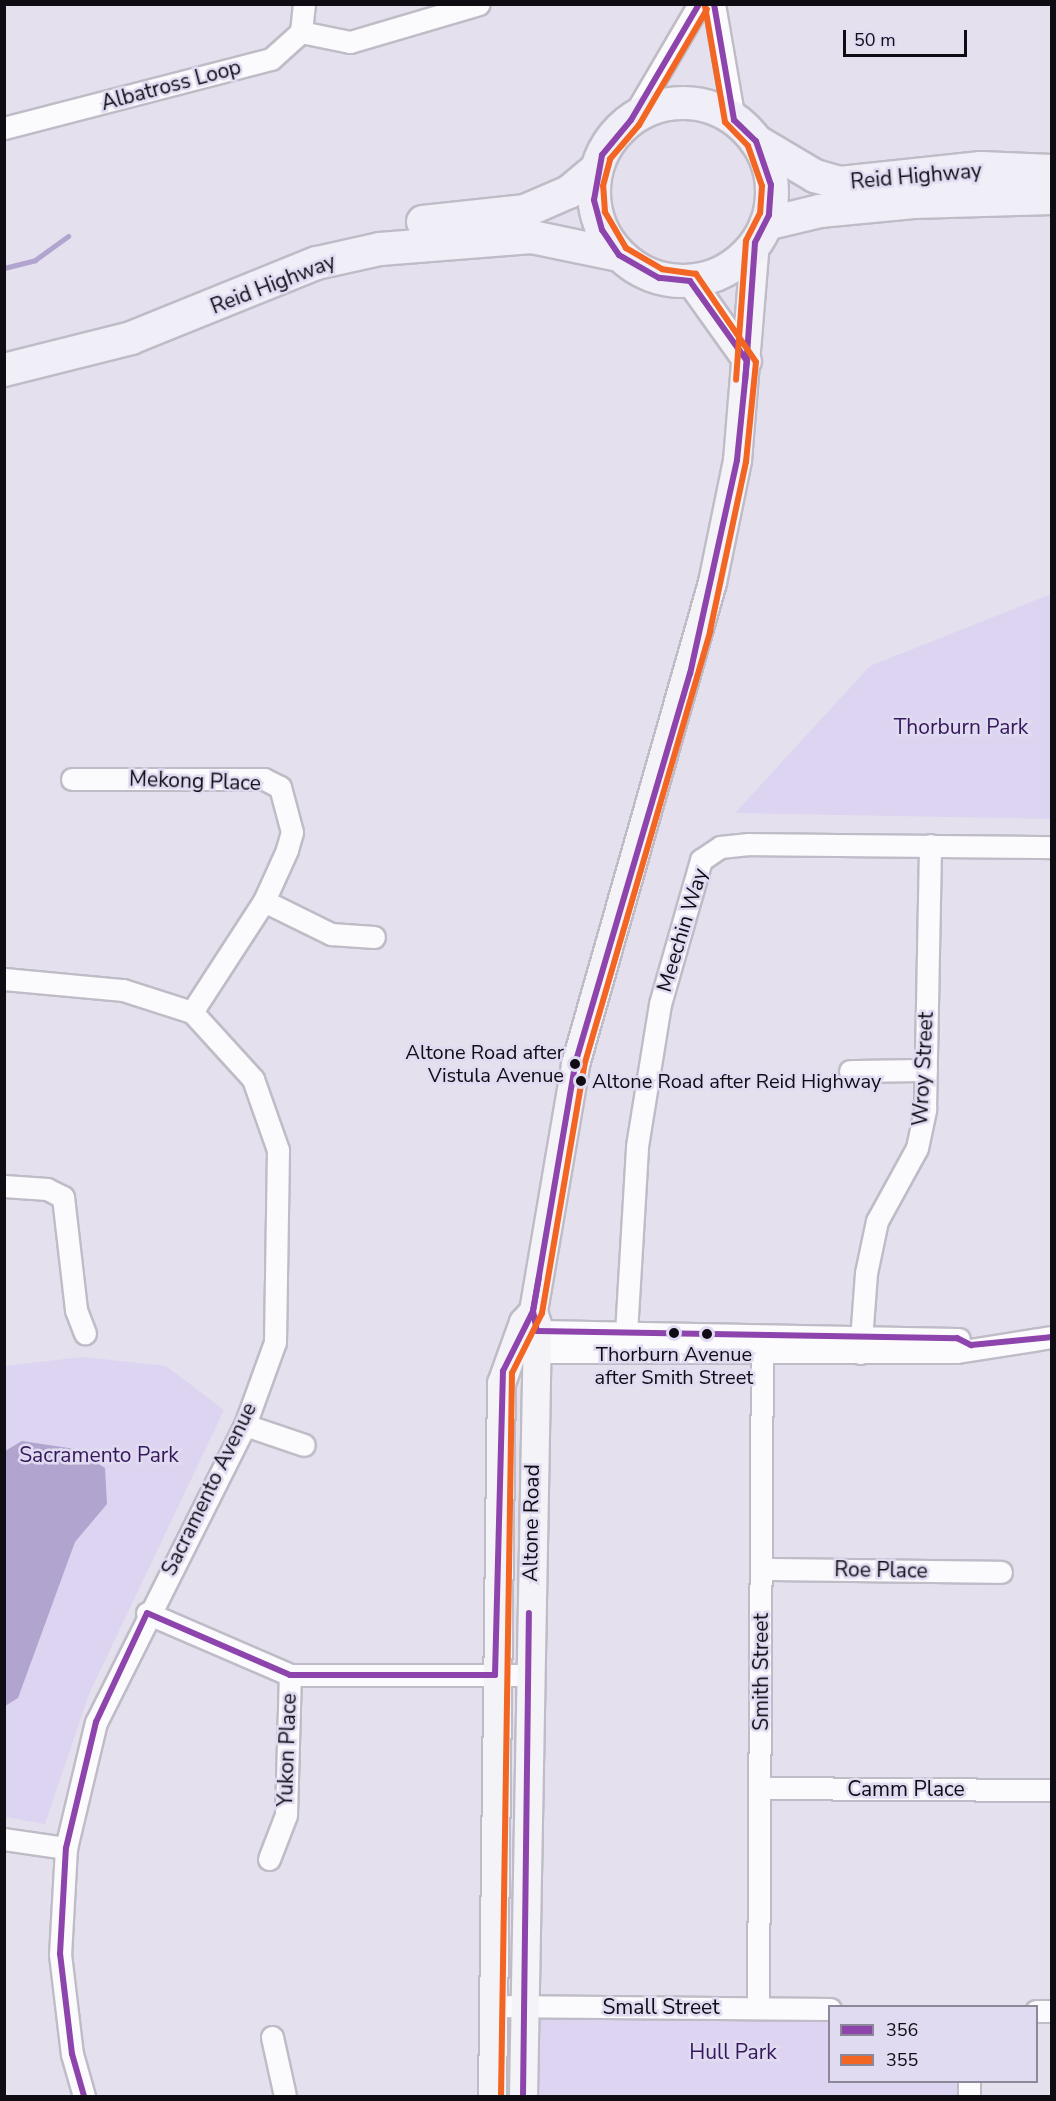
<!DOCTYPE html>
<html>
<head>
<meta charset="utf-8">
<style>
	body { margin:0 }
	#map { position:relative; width:1056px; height:2101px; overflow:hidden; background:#e4e0ed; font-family:"Nunito Sans",sans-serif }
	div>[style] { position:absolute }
	.green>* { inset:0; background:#dcd4f0 }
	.water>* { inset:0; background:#b1a4ce }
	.stream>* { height:5px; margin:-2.5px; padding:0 2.5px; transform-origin:2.5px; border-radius:2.5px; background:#b1a4ce }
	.roads { filter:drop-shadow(2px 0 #bfbcc7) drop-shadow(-2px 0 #bfbcc7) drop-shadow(0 2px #bfbcc7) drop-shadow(0 -2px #bfbcc7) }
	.minor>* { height:21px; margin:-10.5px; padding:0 10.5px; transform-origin:10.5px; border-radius:10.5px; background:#fbfafc }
	.major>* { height:27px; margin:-13.5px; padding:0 13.5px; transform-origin:13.5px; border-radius:13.5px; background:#f4f3f8 }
	.highway>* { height:32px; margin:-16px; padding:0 16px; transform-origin:16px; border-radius:16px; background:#f0eef6 }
	.highway>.ring { margin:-16px; padding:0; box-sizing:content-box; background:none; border:32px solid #f0eef6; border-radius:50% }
	.bus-1>* { height:6px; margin:-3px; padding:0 3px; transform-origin:3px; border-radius:3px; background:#8e44ad }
	.bus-2>* { height:6px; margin:-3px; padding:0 3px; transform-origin:3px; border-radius:3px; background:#f26522 }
	.dots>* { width:16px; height:16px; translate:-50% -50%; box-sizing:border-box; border:3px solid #e1dbf2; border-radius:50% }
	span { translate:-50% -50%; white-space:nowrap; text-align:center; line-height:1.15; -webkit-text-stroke:5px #e1dbf2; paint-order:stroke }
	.bus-label { font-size:20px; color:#0f0c14 }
	.right { translate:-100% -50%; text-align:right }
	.left { translate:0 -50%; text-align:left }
	.street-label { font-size:21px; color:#0f0c14 }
	.park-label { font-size:21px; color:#34185b }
	.frame { position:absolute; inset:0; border:6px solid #0f0c14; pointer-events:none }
	.legend { position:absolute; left:828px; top:2005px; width:210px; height:78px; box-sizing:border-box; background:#e1dbf2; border:2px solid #8d8899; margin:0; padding:8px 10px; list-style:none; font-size:18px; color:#0f0c14 }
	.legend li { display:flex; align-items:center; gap:12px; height:30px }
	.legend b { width:30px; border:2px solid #8d8899 }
	.scale { position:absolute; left:843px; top:30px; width:124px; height:27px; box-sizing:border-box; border:3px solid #0f0c14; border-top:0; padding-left:8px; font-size:18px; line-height:21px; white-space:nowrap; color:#0f0c14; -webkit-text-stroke:4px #e1dbf2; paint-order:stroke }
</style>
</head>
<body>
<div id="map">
	<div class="green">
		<i style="clip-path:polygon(1051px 594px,1051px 819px,735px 813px,870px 666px)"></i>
		<i style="clip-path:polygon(83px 1357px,166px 1366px,224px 1410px,89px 1694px,45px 1824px,5px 1817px,4px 1366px)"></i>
		<i style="clip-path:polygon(524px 2006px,829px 2009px,830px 2082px,969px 2082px,969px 2096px,523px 2096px)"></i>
	</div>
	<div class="water">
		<i style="clip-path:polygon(22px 1441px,75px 1449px,105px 1468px,107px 1504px,75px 1542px,18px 1698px,5px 1706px,5px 1451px)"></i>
	</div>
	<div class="stream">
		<i style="left:4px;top:268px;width:32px;rotate:-14deg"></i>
		<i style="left:35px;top:260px;width:41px;rotate:-36deg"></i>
	</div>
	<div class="roads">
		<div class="minor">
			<i style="left:714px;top:4px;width:118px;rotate:80.2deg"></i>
			<i style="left:301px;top:32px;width:50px;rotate:11.5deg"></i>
			<i style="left:350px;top:42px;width:134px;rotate:-16.4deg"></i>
			<i style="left:631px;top:120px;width:134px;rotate:-59.6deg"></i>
			<i style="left:4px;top:128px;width:276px;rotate:-14.5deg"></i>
			<i style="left:271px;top:59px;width:40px;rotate:-42deg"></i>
			<i style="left:301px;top:32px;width:28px;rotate:-84deg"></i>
			<i style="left:72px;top:779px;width:192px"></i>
			<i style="left:264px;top:779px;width:18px;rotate:27deg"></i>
			<i style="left:280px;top:787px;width:47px;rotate:75.1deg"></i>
			<i style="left:292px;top:832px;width:19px;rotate:106deg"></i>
			<i style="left:287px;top:850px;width:56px;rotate:114.3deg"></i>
			<i style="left:264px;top:901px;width:132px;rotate:123deg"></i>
			<i style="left:264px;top:901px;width:75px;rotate:26.2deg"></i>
			<i style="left:331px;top:934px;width:43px;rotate:4deg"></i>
			<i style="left:4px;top:979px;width:120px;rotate:5.3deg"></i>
			<i style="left:123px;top:990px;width:72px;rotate:17.7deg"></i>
			<i style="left:192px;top:1012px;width:91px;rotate:47.7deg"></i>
			<i style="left:253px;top:1079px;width:75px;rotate:70.6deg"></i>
			<i style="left:278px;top:1150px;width:192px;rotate:90.9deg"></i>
			<i style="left:275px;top:1342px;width:88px;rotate:109.9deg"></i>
			<i style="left:245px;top:1425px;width:332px;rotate:116.6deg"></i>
			<i style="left:96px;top:1722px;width:130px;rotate:103.4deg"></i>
			<i style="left:66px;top:1848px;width:106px;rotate:93.2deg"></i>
			<i style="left:60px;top:1954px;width:101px;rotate:83.2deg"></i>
			<i style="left:72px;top:2054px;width:44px;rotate:74.1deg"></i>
			<i style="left:850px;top:1071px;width:76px;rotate:-0.8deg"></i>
			<i style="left:4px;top:1186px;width:43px;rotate:4deg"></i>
			<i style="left:47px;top:1189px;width:18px;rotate:27deg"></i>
			<i style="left:63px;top:1197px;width:114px;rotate:83.4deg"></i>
			<i style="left:76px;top:1310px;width:25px;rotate:69deg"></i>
			<i style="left:537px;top:1331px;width:422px;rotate:1.1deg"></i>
			<i style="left:625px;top:1350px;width:204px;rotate:-86.6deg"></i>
			<i style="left:637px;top:1146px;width:144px;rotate:-80.8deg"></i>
			<i style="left:660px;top:1004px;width:150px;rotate:-74.1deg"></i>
			<i style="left:701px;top:860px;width:23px;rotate:-34deg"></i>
			<i style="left:720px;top:847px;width:29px;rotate:-6deg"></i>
			<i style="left:749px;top:844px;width:303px;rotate:0.6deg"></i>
			<i style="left:536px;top:1352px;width:421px"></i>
			<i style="left:957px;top:1352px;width:96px;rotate:-9deg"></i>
			<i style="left:860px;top:1353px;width:80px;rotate:-85.7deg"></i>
			<i style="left:866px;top:1273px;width:53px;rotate:-78.1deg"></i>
			<i style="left:877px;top:1221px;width:83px;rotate:-61.3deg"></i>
			<i style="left:917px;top:1148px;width:40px;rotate:-78deg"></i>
			<i style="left:925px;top:1109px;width:264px;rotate:-88.9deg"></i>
			<i style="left:245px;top:1425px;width:62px;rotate:18.7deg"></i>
			<i style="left:762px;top:1569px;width:239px;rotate:0.7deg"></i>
			<i style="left:147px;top:1613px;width:156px;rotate:23.4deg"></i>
			<i style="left:290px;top:1675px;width:239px"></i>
			<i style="left:760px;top:1788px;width:292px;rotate:0.4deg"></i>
			<i style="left:4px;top:1839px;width:63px;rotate:8.3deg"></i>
			<i style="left:269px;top:1859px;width:47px;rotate:-68.9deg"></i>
			<i style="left:286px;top:1815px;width:140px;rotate:-88.4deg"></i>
			<i style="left:493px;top:2006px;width:337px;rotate:0.5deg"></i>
			<i style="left:758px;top:2008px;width:672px;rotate:-89.66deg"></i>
			<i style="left:1036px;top:2011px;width:16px"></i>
			<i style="left:272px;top:2037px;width:60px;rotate:77.6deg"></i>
			<i style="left:969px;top:2096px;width:14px;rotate:-90deg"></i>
		</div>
		<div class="major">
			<i style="left:690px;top:281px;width:98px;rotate:54.5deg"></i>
			<i style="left:492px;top:2096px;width:713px;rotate:-89.28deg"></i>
			<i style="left:501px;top:1383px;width:65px;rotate:-70.2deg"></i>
			<i style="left:523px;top:1322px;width:15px;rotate:-48deg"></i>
			<i style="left:523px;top:2096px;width:772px;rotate:-88.96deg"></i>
			<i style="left:537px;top:1324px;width:14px;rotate:-107deg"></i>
			<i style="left:533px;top:1311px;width:251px;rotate:-80.3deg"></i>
			<i style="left:575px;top:1064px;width:501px;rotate:-74.13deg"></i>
			<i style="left:712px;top:582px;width:125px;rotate:-78.4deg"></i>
			<i style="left:737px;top:460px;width:218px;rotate:-85.3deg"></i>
		</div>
		<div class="highway">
			<i class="ring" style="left:594px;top:103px;width:146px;height:146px"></i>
			<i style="left:756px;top:141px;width:69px;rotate:30.7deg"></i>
			<i style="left:815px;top:176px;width:26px;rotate:16deg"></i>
			<i style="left:840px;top:183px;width:142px;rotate:-6.1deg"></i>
			<i style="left:981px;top:168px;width:71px;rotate:2.4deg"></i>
			<i style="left:423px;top:222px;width:103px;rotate:-6.2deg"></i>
			<i style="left:525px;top:211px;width:48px;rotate:-23.4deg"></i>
			<i style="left:569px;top:192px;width:35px;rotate:-40deg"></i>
			<i style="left:766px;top:224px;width:56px;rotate:-13.5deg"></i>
			<i style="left:820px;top:211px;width:94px;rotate:-5.5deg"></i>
			<i style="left:914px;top:202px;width:138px;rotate:-1.7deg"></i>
			<i style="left:4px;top:370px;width:131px;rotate:-14.1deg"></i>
			<i style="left:131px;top:338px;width:201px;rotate:-22deg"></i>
			<i style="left:317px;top:263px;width:65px;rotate:-12.5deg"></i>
			<i style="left:380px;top:249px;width:152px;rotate:-4.5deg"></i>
			<i style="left:532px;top:237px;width:89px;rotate:11.7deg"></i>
		</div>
	</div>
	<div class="bus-1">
		<i style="left:714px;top:4px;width:118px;rotate:80.2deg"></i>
		<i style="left:734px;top:120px;width:30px;rotate:44deg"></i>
		<i style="left:756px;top:141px;width:46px;rotate:71.2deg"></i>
		<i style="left:771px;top:185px;width:30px;rotate:94deg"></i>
		<i style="left:769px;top:215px;width:31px;rotate:117deg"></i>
		<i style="left:755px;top:243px;width:138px;rotate:94.1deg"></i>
		<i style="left:539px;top:1277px;width:35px;rotate:100deg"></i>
		<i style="left:533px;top:1311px;width:20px;rotate:79deg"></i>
		<i style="left:537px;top:1331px;width:420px;rotate:1deg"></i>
		<i style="left:957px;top:1338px;width:16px;rotate:27deg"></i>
		<i style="left:971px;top:1345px;width:81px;rotate:-5.6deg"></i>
		<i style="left:84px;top:2096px;width:44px;rotate:-105.9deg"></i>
		<i style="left:72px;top:2054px;width:101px;rotate:-96.8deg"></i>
		<i style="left:60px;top:1954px;width:106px;rotate:-86.8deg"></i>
		<i style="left:66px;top:1848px;width:130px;rotate:-76.6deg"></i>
		<i style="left:96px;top:1722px;width:120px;rotate:-64.9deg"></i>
		<i style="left:147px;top:1613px;width:156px;rotate:23.4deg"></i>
		<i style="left:290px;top:1675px;width:205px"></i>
		<i style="left:495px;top:1675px;width:304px;rotate:-88.5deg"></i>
		<i style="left:503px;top:1371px;width:67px;rotate:-63.4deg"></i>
		<i style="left:533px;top:1311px;width:251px;rotate:-80.3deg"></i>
		<i style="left:575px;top:1064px;width:407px;rotate:-73.6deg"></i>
		<i style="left:690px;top:674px;width:219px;rotate:-77.6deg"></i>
		<i style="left:737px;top:460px;width:100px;rotate:-84.2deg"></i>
		<i style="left:747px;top:361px;width:98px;rotate:-125.5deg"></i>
		<i style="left:690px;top:281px;width:31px;rotate:-174deg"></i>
		<i style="left:659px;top:278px;width:46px;rotate:-150.1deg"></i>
		<i style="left:619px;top:255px;width:30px;rotate:-124deg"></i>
		<i style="left:602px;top:230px;width:31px;rotate:-105deg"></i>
		<i style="left:594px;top:200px;width:46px;rotate:-79.9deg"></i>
		<i style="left:602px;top:155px;width:45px;rotate:-50.4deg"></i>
		<i style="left:631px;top:120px;width:134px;rotate:-59.6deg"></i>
		<i style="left:523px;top:2096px;width:483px;rotate:-89.3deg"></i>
	</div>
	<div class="bus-2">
		<i style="left:705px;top:6px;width:118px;rotate:80.2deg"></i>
		<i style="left:725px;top:122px;width:33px;rotate:46deg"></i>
		<i style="left:748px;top:146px;width:42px;rotate:70.7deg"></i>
		<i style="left:762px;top:186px;width:27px;rotate:94deg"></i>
		<i style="left:760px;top:213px;width:31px;rotate:117deg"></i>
		<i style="left:746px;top:241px;width:139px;rotate:94.1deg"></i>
		<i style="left:501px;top:2096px;width:723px;rotate:-89.13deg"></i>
		<i style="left:512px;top:1373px;width:67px;rotate:-63.4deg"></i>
		<i style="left:542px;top:1313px;width:251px;rotate:-80.3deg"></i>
		<i style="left:584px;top:1066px;width:453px;rotate:-73.8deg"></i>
		<i style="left:710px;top:631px;width:173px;rotate:-78deg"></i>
		<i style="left:746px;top:462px;width:100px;rotate:-84.3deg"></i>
		<i style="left:756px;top:362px;width:107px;rotate:-124.3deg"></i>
		<i style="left:696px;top:274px;width:34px;rotate:-172deg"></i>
		<i style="left:662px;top:269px;width:42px;rotate:-149.7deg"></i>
		<i style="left:626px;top:248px;width:42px;rotate:-120.3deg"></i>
		<i style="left:605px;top:212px;width:26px;rotate:-94deg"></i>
		<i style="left:603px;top:186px;width:28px;rotate:-75deg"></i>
		<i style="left:610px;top:159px;width:45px;rotate:-49.5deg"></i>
		<i style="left:639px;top:125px;width:134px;rotate:-59.6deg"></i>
	</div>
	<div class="dots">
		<i style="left:575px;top:1064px;background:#0f0c14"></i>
		<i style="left:581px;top:1081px;background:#0f0c14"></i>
		<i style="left:674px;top:1333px;background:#0f0c14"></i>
		<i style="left:707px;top:1334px;background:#0f0c14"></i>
	</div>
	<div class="bus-label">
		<span class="right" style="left:564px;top:1064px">Altone Road after<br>Vistula Avenue</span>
		<span class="left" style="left:592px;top:1081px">Altone Road after Reid Highway</span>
		<span style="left:674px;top:1366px">Thorburn Avenue<br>after Smith Street</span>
	</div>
	<div class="street-label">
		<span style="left:171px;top:85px;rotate:-15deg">Albatross Loop</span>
		<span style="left:916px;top:176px;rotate:-5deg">Reid Highway</span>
		<span style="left:273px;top:284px;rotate:-21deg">Reid Highway</span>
		<span style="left:195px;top:781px;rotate:2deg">Mekong Place</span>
		<span style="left:682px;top:930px;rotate:-73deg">Meechin Way</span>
		<span style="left:923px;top:1069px;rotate:-87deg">Wroy Street</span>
		<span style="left:209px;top:1489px;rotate:-64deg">Sacramento Avenue</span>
		<span style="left:531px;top:1523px;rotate:-89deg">Altone Road</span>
		<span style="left:881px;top:1570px;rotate:1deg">Roe Place</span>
		<span style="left:761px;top:1672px;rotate:-90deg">Smith Street</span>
		<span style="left:287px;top:1750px;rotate:-88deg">Yukon Place</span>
		<span style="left:906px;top:1789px">Camm Place</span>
		<span style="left:661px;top:2007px">Small Street</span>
	</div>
	<div class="park-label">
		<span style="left:961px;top:727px">Thorburn Park</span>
		<span style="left:99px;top:1455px">Sacramento Park</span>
		<span style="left:733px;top:2052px">Hull Park</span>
	</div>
	<div class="frame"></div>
	<ul class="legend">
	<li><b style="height:8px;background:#8e44ad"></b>356</li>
	<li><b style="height:8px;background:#f26522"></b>355</li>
	</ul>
	<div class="scale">50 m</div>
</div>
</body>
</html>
